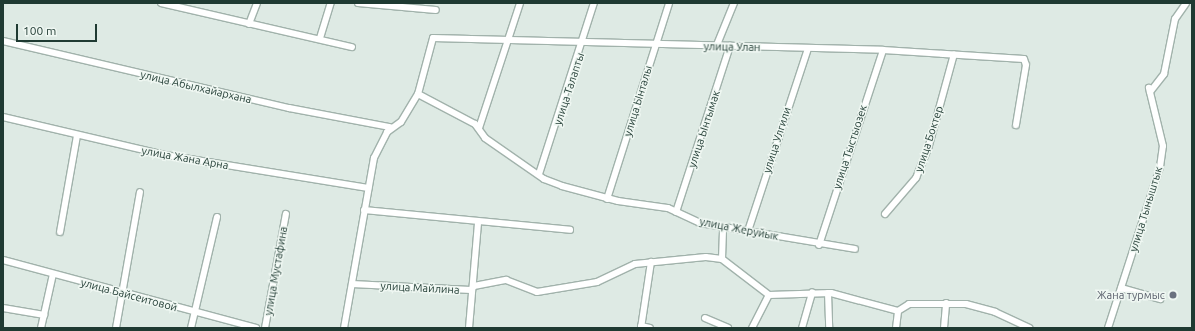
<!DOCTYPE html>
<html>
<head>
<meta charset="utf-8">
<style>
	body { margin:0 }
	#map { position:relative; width:1195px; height:331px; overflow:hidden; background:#deeae4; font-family:Ubuntu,sans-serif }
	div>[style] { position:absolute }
	.roads { filter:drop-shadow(1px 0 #a1b2ab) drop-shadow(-1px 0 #a1b2ab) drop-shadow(0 1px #a1b2ab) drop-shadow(0 -1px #a1b2ab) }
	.minor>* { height:6px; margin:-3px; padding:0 3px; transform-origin:3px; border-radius:3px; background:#fff }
	.dots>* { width:11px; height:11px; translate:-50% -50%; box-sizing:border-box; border:2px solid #eff7f2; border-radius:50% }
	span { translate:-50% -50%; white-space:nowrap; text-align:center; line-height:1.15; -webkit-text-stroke:3px #eff7f2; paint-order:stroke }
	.street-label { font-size:11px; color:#1f3a32 }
	.worship-label { font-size:11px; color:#5b616d }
	.right { translate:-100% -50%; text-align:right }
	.frame { position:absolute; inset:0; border:4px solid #1f3a32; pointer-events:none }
	.scale { position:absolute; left:16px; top:24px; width:81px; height:18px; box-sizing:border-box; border:2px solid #1f3a32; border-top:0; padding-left:5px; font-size:12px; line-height:14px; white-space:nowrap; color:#1f3a32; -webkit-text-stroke:3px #eff7f2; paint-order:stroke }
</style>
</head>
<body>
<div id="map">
	<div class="roads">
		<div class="minor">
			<i style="left:161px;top:3px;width:196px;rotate:13deg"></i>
			<i style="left:358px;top:3px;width:78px;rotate:5.1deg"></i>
			<i style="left:249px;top:24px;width:22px;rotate:-69deg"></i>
			<i style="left:320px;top:38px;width:37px;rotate:-73deg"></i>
			<i style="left:3px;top:41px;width:294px;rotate:13.2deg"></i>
			<i style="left:289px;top:108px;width:103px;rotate:10.7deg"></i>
			<i style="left:716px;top:47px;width:48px;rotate:-67.8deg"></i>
			<i style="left:1150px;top:92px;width:23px;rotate:-52deg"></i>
			<i style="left:1164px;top:74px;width:56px;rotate:-78.7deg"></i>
			<i style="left:1175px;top:19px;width:19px;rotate:-55deg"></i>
			<i style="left:418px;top:94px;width:64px;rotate:27.8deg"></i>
			<i style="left:475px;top:124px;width:17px;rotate:54deg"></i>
			<i style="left:485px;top:138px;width:72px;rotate:34.8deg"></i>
			<i style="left:544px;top:179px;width:19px;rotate:21deg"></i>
			<i style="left:562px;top:186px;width:58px;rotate:15deg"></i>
			<i style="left:618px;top:201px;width:50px;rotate:8deg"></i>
			<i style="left:668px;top:208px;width:35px;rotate:25deg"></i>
			<i style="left:700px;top:223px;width:157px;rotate:9.5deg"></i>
			<i style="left:3px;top:117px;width:166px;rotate:13.2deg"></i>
			<i style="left:165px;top:155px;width:206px;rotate:9.2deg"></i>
			<i style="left:479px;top:128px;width:132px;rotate:-71.8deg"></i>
			<i style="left:539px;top:174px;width:180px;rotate:-72.2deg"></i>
			<i style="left:607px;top:199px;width:206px;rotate:-72.4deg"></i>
			<i style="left:364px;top:210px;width:207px;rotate:5.5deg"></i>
			<i style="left:676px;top:212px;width:175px;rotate:-72deg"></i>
			<i style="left:885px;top:214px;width:48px;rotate:-49.3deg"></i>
			<i style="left:916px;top:178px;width:31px;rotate:-68deg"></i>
			<i style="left:928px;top:149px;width:98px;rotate:-74.7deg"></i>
			<i style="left:748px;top:231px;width:192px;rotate:-71.8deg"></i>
			<i style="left:60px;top:232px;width:97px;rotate:-80deg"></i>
			<i style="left:819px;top:245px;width:205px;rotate:-71.8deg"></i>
			<i style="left:722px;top:259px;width:32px;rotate:-88deg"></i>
			<i style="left:3px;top:260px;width:262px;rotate:15deg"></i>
			<i style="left:352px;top:284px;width:119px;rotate:2.9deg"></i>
			<i style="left:471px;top:290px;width:5px;rotate:-53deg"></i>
			<i style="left:474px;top:286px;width:33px;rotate:-11deg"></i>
			<i style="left:506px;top:280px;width:33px;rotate:21deg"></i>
			<i style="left:537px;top:292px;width:61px;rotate:-9.5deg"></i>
			<i style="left:597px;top:282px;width:42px;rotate:-25.3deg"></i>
			<i style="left:635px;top:264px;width:71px;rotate:-5.6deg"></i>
			<i style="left:706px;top:257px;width:16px;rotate:7deg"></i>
			<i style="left:722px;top:259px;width:59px;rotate:37.5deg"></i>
			<i style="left:769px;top:295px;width:62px;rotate:-1.8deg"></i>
			<i style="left:831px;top:293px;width:69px;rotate:15deg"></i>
			<i style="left:898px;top:311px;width:13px;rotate:-32deg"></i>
			<i style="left:909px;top:304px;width:57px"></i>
			<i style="left:966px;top:304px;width:30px;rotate:15deg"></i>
			<i style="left:995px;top:312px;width:38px;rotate:25deg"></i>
			<i style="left:1121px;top:288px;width:41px;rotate:15.8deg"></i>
			<i style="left:828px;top:293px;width:35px;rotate:88deg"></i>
			<i style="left:3px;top:308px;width:42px;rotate:9.7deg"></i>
			<i style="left:705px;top:318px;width:25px;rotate:23deg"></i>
			<i style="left:641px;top:326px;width:9px;rotate:13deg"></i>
			<i style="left:41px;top:328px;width:55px;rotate:-77.5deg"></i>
			<i style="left:116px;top:328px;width:138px;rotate:-80deg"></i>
			<i style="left:191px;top:328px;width:114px;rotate:-76.8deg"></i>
			<i style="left:265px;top:328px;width:116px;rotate:-79.6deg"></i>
			<i style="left:344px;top:328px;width:173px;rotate:-80deg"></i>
			<i style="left:374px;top:158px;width:29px;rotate:-63deg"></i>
			<i style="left:387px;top:132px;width:17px;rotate:-36deg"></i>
			<i style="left:401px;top:122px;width:33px;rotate:-59deg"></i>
			<i style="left:418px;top:94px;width:58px;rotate:-75deg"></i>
			<i style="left:433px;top:38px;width:450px;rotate:1.5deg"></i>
			<i style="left:883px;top:50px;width:141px;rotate:3.7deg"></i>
			<i style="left:1024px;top:59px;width:6px;rotate:72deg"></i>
			<i style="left:1026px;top:65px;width:61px;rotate:99.5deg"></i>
			<i style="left:469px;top:328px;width:106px;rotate:-85.1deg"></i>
			<i style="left:641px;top:328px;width:67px;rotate:-81.4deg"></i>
			<i style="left:752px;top:328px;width:37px;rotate:-63deg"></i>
			<i style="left:802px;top:328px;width:37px;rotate:-74deg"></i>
			<i style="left:896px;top:328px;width:17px;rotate:-83deg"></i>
			<i style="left:944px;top:328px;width:25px;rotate:-85deg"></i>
			<i style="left:1108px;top:328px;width:169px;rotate:-72.1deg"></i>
			<i style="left:1160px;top:167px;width:21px;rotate:-82deg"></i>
			<i style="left:1163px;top:146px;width:60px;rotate:-103.6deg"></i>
		</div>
	</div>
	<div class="dots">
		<i style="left:1173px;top:295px;background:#6b7280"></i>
	</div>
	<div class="street-label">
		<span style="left:732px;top:47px;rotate:1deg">улица Улан</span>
		<span style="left:196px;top:87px;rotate:13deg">улица Абылхайархана</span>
		<span style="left:569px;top:89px;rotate:-72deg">улица Талапты</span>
		<span style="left:638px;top:101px;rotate:-73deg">улица Ынталы</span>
		<span style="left:704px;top:129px;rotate:-72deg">улица Ынтымак</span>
		<span style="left:929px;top:139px;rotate:-72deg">улица Боктер</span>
		<span style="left:777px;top:140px;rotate:-72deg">улица Улгили</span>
		<span style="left:850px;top:147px;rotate:-72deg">улица Тыстыозек</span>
		<span style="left:185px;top:158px;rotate:10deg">улица Жана Арна</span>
		<span style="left:1146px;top:209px;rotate:-73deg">улица Тыныштык</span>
		<span style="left:739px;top:229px;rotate:11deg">улица Жеруйык</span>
		<span style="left:276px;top:271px;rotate:-80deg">улица Мустафина</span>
		<span style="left:420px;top:288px;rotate:3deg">улица Майлина</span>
		<span style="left:129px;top:295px;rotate:15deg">улица Байсеитовой</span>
	</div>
	<div class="worship-label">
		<span class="right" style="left:1165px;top:295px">Жана турмыс</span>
	</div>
	<div class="frame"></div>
	<div class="scale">100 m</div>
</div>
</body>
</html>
